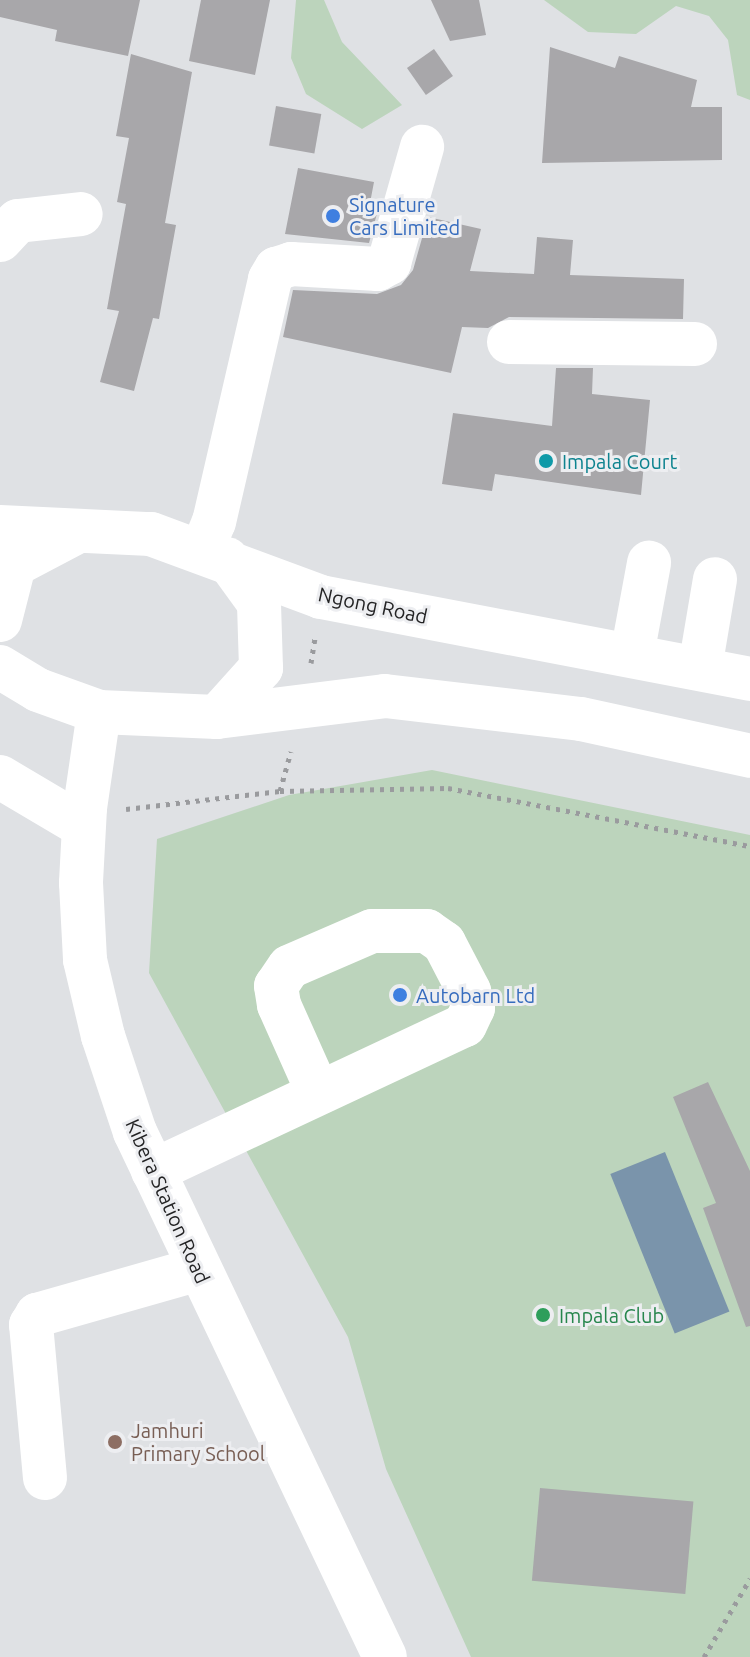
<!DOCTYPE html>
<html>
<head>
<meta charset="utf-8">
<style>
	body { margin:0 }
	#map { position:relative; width:750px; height:1657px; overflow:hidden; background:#dfe1e4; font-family:Ubuntu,sans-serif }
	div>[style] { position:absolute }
	.green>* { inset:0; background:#bcd4bc }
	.water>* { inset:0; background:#7a94ab; transform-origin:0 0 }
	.building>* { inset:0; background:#a8a7aa; transform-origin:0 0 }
	.path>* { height:5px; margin-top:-2.5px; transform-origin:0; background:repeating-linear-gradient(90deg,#9a9b9e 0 4px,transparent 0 10px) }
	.minor>* { height:44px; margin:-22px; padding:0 22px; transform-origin:22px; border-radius:22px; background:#fff }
	.major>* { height:44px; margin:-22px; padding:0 22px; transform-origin:22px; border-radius:22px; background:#fff }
	.dots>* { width:22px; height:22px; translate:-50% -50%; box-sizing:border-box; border:4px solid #edeef1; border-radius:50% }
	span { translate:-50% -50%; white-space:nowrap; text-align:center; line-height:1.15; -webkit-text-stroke:6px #edeef1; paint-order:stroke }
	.shop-label { font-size:20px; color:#366cbe }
	.left { translate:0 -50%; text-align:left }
	.culture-label { font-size:20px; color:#0d838f }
	.street-label { font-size:20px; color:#232324 }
	.leisure-label { font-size:20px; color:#27864d }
	.education-label { font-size:20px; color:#785e54 }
</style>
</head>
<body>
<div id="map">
	<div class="green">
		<i style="clip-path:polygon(296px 0,324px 0,342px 42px,402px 105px,362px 129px,306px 94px,291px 58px)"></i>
		<i style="clip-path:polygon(544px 0,750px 0,750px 100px,737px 95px,728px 40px,709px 16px,676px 6px,636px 34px,588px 32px)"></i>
		<i style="clip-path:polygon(432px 770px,750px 835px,750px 1657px,471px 1657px,386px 1469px,348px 1337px,149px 973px,157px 839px,289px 795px)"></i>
	</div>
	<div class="water">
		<i style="left:665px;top:1152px;width:172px;height:59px;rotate:68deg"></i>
	</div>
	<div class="building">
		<i style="clip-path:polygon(0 0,140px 0,128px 56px,55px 41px,57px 30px,0 17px)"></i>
		<i style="clip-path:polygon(201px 0,270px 0,255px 75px,189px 61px)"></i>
		<i style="clip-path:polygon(431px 0,479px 0,486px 35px,450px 41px)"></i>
		<i style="clip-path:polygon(550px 47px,615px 68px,619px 56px,697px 80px,691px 107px,722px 107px,722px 160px,542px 163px)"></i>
		<i style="left:434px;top:49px;width:33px;height:33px;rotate:55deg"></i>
		<i style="clip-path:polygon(131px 54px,192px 72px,165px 223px,176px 225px,159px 319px,153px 318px,134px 391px,100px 382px,119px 311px,107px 309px,126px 204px,117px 202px,129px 138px,116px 136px)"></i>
		<i style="left:276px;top:106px;width:46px;height:40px;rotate:10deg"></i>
		<i style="clip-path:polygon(298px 168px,374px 182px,370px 203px,379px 206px,369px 243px,285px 234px)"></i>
		<i style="clip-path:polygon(428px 217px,481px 229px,470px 271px,534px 274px,537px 237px,573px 240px,570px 275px,684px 279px,683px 319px,509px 317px,488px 328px,462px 327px,451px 373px,283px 337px,293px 290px,377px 294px,401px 285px,413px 270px)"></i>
		<i style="clip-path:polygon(556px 368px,593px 368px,592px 394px,650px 400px,641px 495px,495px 474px,492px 491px,442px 484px,453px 413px,552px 426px)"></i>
		<i style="clip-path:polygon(708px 1082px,750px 1171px,750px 1326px,746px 1327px,703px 1208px,716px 1203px,673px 1097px)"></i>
		<i style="left:540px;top:1488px;width:154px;height:93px;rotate:5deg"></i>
	</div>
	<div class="path">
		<i style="left:311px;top:663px;width:26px;rotate:-81deg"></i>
		<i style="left:280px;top:791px;width:41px;rotate:-74.6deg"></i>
		<i style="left:126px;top:809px;width:155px;rotate:-6.7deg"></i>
		<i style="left:280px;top:791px;width:168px;rotate:-1deg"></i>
		<i style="left:448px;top:788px;width:308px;rotate:10.9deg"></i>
		<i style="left:704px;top:1657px;width:91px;rotate:-59.5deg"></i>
	</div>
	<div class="minor">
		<i style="left:0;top:240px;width:26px;rotate:-47deg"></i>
		<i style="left:18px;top:221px;width:63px;rotate:-6.3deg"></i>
		<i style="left:509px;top:342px;width:186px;rotate:0.6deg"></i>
		<i style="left:202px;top:551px;width:31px;rotate:-68deg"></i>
		<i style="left:214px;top:522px;width:249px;rotate:-77deg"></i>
		<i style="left:270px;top:279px;width:12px;rotate:-59deg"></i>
		<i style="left:276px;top:269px;width:16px;rotate:-18deg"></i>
		<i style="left:291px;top:264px;width:87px;rotate:3.3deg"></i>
		<i style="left:378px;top:269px;width:13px;rotate:-29deg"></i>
		<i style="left:389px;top:263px;width:121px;rotate:-74.1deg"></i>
		<i style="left:632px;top:655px;width:94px;rotate:-79.5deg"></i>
		<i style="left:700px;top:668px;width:90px;rotate:-80.4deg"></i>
		<i style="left:99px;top:712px;width:97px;rotate:98.3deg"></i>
		<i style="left:85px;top:808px;width:75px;rotate:93.1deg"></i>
		<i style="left:81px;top:883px;width:77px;rotate:87deg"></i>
		<i style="left:85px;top:960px;width:78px;rotate:76.7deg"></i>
		<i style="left:103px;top:1036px;width:101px;rotate:71.6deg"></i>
		<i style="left:135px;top:1132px;width:581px;rotate:64.54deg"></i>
		<i style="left:0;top:777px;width:96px;rotate:30.6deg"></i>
		<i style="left:153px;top:1171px;width:344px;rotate:-25.1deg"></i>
		<i style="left:465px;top:1025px;width:19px;rotate:-65deg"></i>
		<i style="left:473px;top:1008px;width:17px;rotate:-103deg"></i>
		<i style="left:469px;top:991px;width:54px;rotate:-117.5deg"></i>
		<i style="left:444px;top:943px;width:21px;rotate:-145deg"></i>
		<i style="left:427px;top:931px;width:55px;rotate:180deg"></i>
		<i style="left:372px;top:931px;width:90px;rotate:156.6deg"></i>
		<i style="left:289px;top:967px;width:23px;rotate:124deg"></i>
		<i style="left:276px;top:986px;width:19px;rotate:81deg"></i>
		<i style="left:279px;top:1005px;width:93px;rotate:65.9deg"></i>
		<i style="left:45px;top:1478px;width:154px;rotate:-95.2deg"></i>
		<i style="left:31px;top:1325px;width:12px;rotate:-59deg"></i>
		<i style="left:37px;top:1315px;width:168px;rotate:-15.9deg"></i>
	</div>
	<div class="major">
		<i style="left:0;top:527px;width:151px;rotate:2.7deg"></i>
		<i style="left:151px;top:534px;width:181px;rotate:20.3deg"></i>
		<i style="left:321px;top:597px;width:437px;rotate:10.8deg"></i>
		<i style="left:0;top:620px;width:57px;rotate:-75.7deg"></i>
		<i style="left:14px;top:565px;width:67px;rotate:-27.7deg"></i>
		<i style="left:0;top:667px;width:44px;rotate:31.2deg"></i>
		<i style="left:38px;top:690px;width:65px;rotate:19.8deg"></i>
		<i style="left:99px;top:712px;width:118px;rotate:2.4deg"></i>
		<i style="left:217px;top:717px;width:169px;rotate:-7.1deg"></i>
		<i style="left:385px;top:696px;width:197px;rotate:6.7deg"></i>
		<i style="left:581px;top:719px;width:173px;rotate:12.3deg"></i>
		<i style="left:217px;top:717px;width:66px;rotate:-48.1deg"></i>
		<i style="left:261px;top:668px;width:65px;rotate:-91.8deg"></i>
		<i style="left:259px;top:603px;width:54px;rotate:-126deg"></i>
	</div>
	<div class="dots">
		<i style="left:333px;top:216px;background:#3f7fe0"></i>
		<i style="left:546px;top:461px;background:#0f9aa8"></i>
		<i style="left:400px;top:995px;background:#3f7fe0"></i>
		<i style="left:543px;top:1315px;background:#2e9e5b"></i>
		<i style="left:115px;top:1442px;background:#8d6e63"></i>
	</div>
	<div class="shop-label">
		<span class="left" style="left:349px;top:216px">Signature<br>Cars Limited</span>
		<span class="left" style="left:416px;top:995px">Autobarn Ltd</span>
	</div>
	<div class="culture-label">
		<span class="left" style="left:562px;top:461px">Impala Court</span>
	</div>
	<div class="street-label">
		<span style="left:373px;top:605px;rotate:12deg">Ngong Road</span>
		<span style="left:168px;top:1201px;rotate:66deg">Kibera Station Road</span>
	</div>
	<div class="leisure-label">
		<span class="left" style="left:559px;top:1315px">Impala Club</span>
	</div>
	<div class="education-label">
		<span class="left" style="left:131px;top:1442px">Jamhuri<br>Primary School</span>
	</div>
</div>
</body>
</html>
